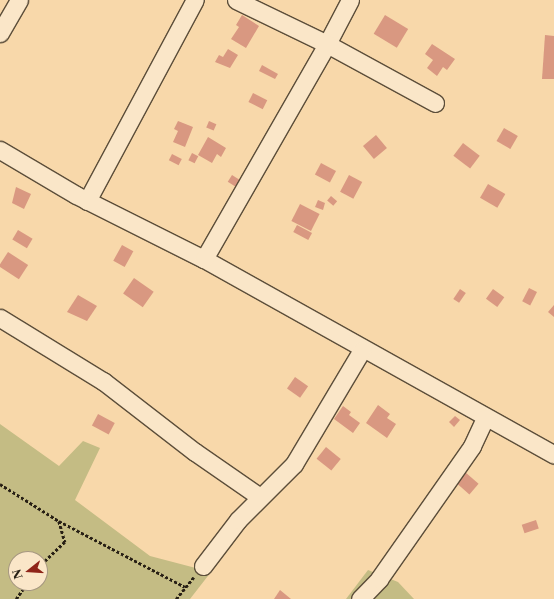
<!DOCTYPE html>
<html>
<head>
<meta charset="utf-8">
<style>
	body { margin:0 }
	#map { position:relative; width:554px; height:599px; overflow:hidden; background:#f8d8aa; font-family:"Libre Caslon Text",serif }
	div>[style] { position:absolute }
	.green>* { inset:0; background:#c4bc84 }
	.building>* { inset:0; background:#d99881; transform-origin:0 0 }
	.path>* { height:2.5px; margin-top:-1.25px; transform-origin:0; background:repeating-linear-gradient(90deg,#282015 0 3px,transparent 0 5px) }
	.roads { filter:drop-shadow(1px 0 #5c4e3a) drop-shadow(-1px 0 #5c4e3a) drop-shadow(0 1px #5c4e3a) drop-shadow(0 -1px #5c4e3a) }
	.minor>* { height:17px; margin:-8.5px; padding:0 8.5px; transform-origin:8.5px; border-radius:8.5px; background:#fae6c8 }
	span { translate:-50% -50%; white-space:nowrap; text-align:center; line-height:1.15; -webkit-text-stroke:3.5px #fae6c8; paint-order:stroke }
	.north { position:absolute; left:8px; top:551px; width:40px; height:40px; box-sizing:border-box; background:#fae6c8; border:1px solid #a69780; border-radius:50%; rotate:253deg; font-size:11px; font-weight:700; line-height:16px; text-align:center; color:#282015 }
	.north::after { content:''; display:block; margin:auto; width:14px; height:18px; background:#8f2418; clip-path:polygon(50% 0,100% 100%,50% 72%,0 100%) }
</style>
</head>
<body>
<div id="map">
	<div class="green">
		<i style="clip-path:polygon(evenodd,0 424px,59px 466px,83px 441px,100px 448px,75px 500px,150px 556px,211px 572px,190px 599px,0 599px,0 424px,16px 559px,40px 559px,40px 583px,16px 583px,16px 559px)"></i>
		<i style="clip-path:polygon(368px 570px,398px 582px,414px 599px,346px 599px)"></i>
	</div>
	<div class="building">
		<i style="clip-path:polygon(242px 15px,259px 26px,246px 48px,231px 39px,239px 27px,236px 25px)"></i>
		<i style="left:385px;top:15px;width:27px;height:22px;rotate:31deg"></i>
		<i style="clip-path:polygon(545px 35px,554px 36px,554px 79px,542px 79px)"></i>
		<i style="clip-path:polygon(432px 44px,455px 59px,447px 70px,443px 67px,437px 76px,427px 68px,433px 60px,425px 54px)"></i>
		<i style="clip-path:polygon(228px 49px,238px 55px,230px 68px,215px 62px,219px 55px,223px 57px)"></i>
		<i style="clip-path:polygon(262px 65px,278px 74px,275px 79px,259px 71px)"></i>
		<i style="left:253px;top:93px;width:16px;height:10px;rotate:27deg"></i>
		<i style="clip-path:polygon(178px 121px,193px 127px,185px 147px,173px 142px,178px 131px,174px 129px)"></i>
		<i style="left:209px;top:121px;width:8px;height:7px;rotate:23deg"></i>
		<i style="left:504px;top:128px;width:16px;height:15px;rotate:30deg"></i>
		<i style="left:376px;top:135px;width:17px;height:17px;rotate:50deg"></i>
		<i style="clip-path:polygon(208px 137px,226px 148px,221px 157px,217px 154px,212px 163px,198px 155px)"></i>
		<i style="left:463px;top:143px;width:21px;height:16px;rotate:37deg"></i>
		<i style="left:192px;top:153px;width:7px;height:8px;rotate:27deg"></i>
		<i style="left:172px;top:154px;width:11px;height:7px;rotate:27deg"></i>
		<i style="left:321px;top:163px;width:17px;height:13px;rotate:28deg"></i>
		<i style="left:232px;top:175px;width:13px;height:8px;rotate:32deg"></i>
		<i style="left:349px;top:175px;width:15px;height:19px;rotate:28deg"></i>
		<i style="left:488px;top:184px;width:20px;height:16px;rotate:30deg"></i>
		<i style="clip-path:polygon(16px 187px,31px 194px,24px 209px,12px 203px)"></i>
		<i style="left:331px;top:196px;width:8px;height:6px;rotate:40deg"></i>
		<i style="clip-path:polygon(318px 200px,325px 203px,323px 210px,315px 207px)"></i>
		<i style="left:300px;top:204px;width:22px;height:19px;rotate:27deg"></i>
		<i style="left:297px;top:225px;width:17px;height:8px;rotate:28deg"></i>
		<i style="left:18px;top:230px;width:17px;height:11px;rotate:31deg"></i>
		<i style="left:122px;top:245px;width:13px;height:18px;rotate:29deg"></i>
		<i style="left:8px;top:252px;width:24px;height:17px;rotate:33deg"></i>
		<i style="left:134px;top:278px;width:24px;height:19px;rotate:35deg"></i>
		<i style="left:529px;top:288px;width:9px;height:15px;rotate:27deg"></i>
		<i style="left:460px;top:289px;width:7px;height:12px;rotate:34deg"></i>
		<i style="left:493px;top:289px;width:14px;height:12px;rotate:36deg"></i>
		<i style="clip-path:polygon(78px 295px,97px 306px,87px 321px,67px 312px)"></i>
		<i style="clip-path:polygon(554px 305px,554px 317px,548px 312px)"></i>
		<i style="left:295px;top:377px;width:16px;height:14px;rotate:35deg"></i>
		<i style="clip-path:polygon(378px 405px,390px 414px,387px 418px,396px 424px,387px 438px,366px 423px)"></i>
		<i style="clip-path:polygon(343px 406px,351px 412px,349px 415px,360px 423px,353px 433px,334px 419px)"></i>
		<i style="left:98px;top:414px;width:19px;height:13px;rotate:28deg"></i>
		<i style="clip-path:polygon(455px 416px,460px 420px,454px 427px,449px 422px)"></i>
		<i style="left:326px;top:447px;width:19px;height:15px;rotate:39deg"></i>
		<i style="left:465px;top:472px;width:18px;height:14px;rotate:41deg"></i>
		<i style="left:536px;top:520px;width:9px;height:15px;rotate:72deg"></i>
		<i style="clip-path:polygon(280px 590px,291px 599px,274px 599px)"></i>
	</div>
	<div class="path">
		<i style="left:0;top:484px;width:70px;rotate:32.1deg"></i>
		<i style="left:59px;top:521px;width:22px;rotate:74deg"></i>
		<i style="left:65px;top:542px;width:35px;rotate:136deg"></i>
		<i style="left:59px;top:521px;width:142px;rotate:27.6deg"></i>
		<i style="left:16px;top:599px;width:19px;rotate:-55deg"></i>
		<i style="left:176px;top:599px;width:28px;rotate:-51deg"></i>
	</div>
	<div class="roads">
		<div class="minor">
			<i style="left:350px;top:0;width:50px;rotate:117.6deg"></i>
			<i style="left:327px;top:44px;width:123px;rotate:28.6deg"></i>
			<i style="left:0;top:33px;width:38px;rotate:-60deg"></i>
			<i style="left:0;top:150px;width:88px;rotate:30.6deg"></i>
			<i style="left:76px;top:195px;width:143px;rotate:26.6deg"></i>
			<i style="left:204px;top:259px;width:401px;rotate:29.2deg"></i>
			<i style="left:87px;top:201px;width:228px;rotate:-61.8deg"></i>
			<i style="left:204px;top:259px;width:248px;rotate:-60.2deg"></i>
			<i style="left:327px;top:44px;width:101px;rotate:-154.2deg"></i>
			<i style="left:0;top:318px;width:121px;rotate:31.5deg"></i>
			<i style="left:103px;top:381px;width:116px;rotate:37.7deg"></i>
			<i style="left:195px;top:452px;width:79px;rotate:34.7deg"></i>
			<i style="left:203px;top:566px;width:58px;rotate:-52.7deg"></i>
			<i style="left:238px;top:520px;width:79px;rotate:-45deg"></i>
			<i style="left:294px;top:464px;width:133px;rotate:-59.2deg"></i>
			<i style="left:360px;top:599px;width:28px;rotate:-46deg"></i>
			<i style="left:379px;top:579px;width:162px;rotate:-55deg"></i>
			<i style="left:472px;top:446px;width:31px;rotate:-65deg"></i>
		</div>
	</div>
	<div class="north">N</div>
</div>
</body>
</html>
